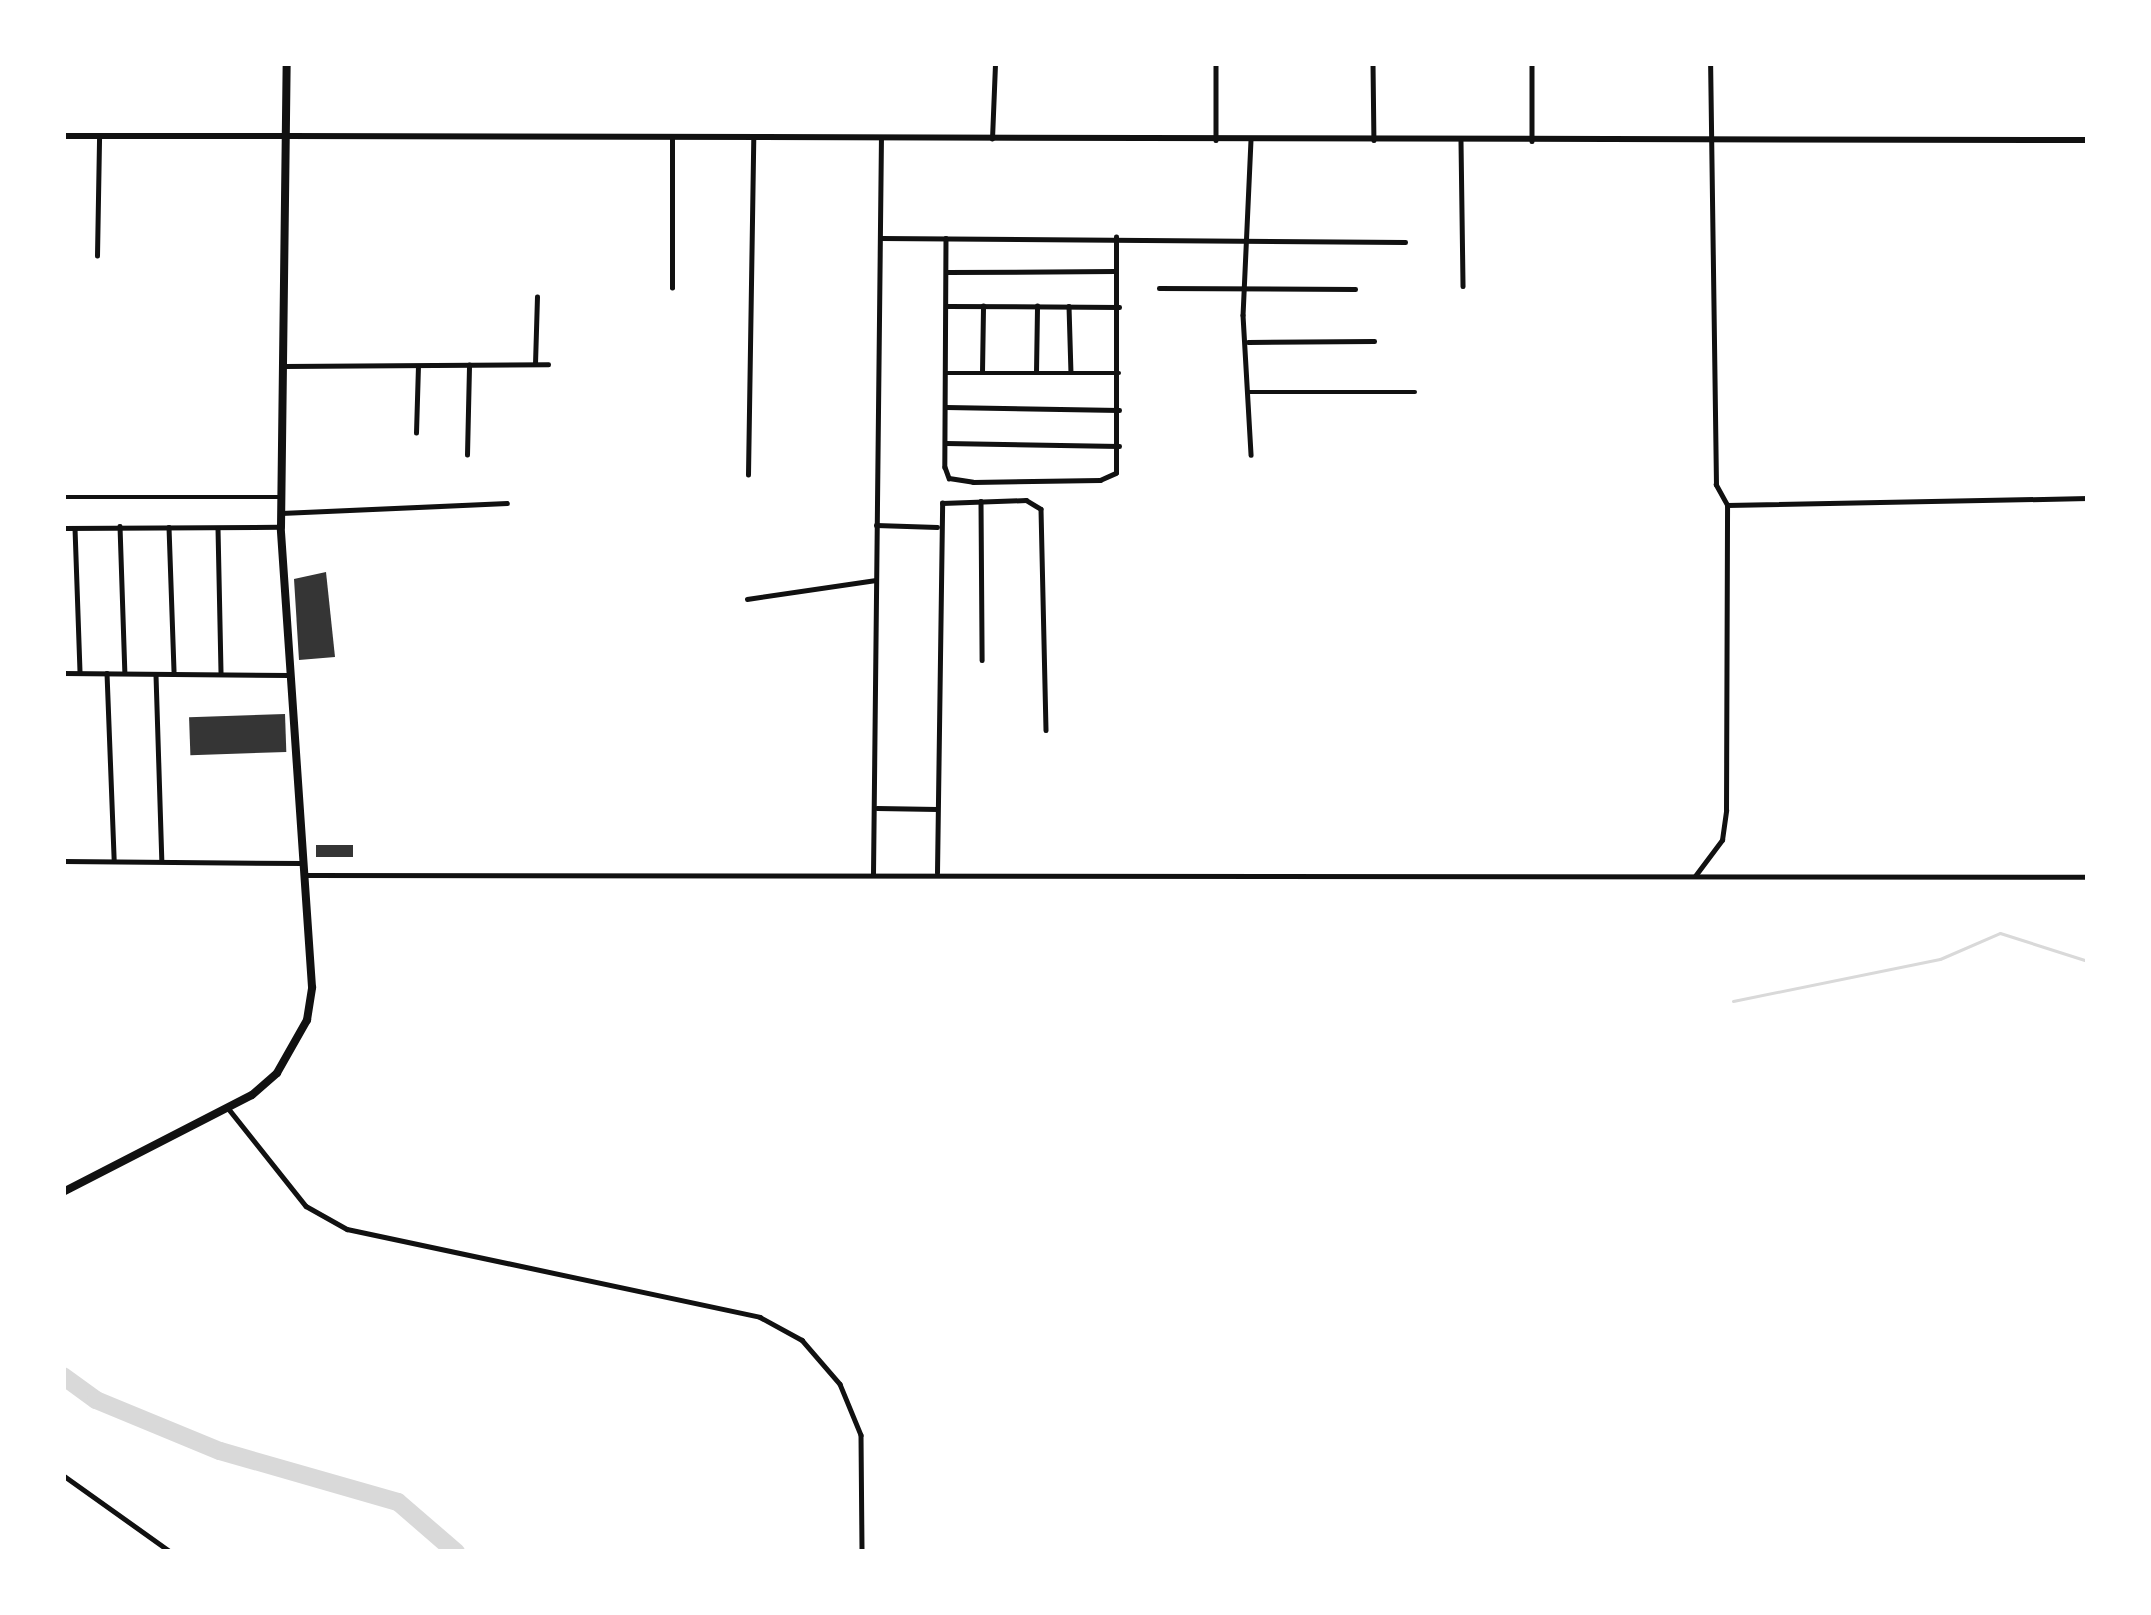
<!DOCTYPE html>
<html>
<head>
<meta charset="utf-8">
<style>
	body { margin:0 }
	#map { position:relative; width:2151px; height:1615px; overflow:hidden; background:#fff; font-family:Bitter,serif }
	div>[style] { position:absolute }
	.stream>* { height:3px; margin:-1.5px; padding:0 1.5px; transform-origin:1.5px; border-radius:1.5px; background:#d9d9d9 }
	.river>* { height:18px; margin:-9px; padding:0 9px; transform-origin:9px; border-radius:9px; background:#d9d9d9 }
	.building>* { inset:0; background:#353535; transform-origin:0 0 }
	.minor>* { height:4.5px; margin:-2.25px; padding:0 2.25px; transform-origin:2.25px; border-radius:2.25px; background:#111 }
	.tertiary>* { height:6px; margin:-3px; padding:0 3px; transform-origin:3px; border-radius:3px; background:#111 }
	.secondary>* { height:6px; margin:-3px; padding:0 3px; transform-origin:3px; border-radius:3px; background:#111 }
	.primary>* { height:8px; margin:-4px; padding:0 4px; transform-origin:4px; border-radius:4px; background:#111 }
	span { translate:-50% -50%; white-space:nowrap; text-align:center; line-height:1.15; -webkit-text-stroke:12px #fff; paint-order:stroke }
	.frame { position:absolute; inset:0; border:66px solid #fff; pointer-events:none }
</style>
</head>
<body>
<div id="map">
	<div class="stream">
		<i style="left:1733px;top:1001px;width:211px;rotate:-11.5deg"></i>
		<i style="left:1940px;top:959px;width:65px;rotate:-23.4deg"></i>
		<i style="left:2000px;top:933px;width:92px;rotate:17.7deg"></i>
	</div>
	<div class="river">
		<i style="left:63px;top:1376px;width:41px;rotate:36deg"></i>
		<i style="left:96px;top:1400px;width:134px;rotate:22.4deg"></i>
		<i style="left:220px;top:1451px;width:185px;rotate:16deg"></i>
		<i style="left:398px;top:1502px;width:77px;rotate:40.8deg"></i>
	</div>
	<div class="building">
		<i style="clip-path:polygon(326px 572px,335px 657px,299px 660px,294px 579px)"></i>
		<i style="left:285px;top:714px;width:38px;height:96px;rotate:88deg"></i>
		<i style="left:316px;top:845px;width:37px;height:12px"></i>
	</div>
	<div class="minor">
		<i style="left:1216px;top:63px;width:77px;rotate:90deg"></i>
		<i style="left:1373px;top:63px;width:77px;rotate:89.3deg"></i>
		<i style="left:1532px;top:63px;width:78px;rotate:90deg"></i>
		<i style="left:992px;top:139px;width:76px;rotate:-87.7deg"></i>
		<i style="left:1251px;top:140px;width:175px;rotate:92.6deg"></i>
		<i style="left:1243px;top:315px;width:140px;rotate:86.7deg"></i>
		<i style="left:1461px;top:141px;width:145px;rotate:89.2deg"></i>
		<i style="left:881px;top:238px;width:524px;rotate:0.44deg"></i>
		<i style="left:946px;top:238px;width:229px;rotate:90.3deg"></i>
		<i style="left:945px;top:467px;width:12px;rotate:70deg"></i>
		<i style="left:949px;top:478px;width:24px;rotate:9deg"></i>
		<i style="left:973px;top:482px;width:127px;rotate:-0.9deg"></i>
		<i style="left:1100px;top:480px;width:17px;rotate:-24deg"></i>
		<i style="left:1116px;top:473px;width:236px;rotate:-90deg"></i>
		<i style="left:97px;top:256px;width:120px;rotate:-89deg"></i>
		<i style="left:947px;top:272px;width:168px;rotate:-0.3deg"></i>
		<i style="left:672px;top:288px;width:150px;rotate:-90deg"></i>
		<i style="left:1159px;top:288px;width:196px;rotate:0.3deg"></i>
		<i style="left:947px;top:306px;width:172px;rotate:0.3deg"></i>
		<i style="left:1069px;top:306px;width:66px;rotate:88.3deg"></i>
		<i style="left:1248px;top:342px;width:126px;rotate:-0.5deg"></i>
		<i style="left:535px;top:364px;width:67px;rotate:-88.3deg"></i>
		<i style="left:284px;top:366px;width:264px;rotate:-0.4deg"></i>
		<i style="left:982px;top:372px;width:66px;rotate:-89.1deg"></i>
		<i style="left:1036px;top:372px;width:66px;rotate:-89.1deg"></i>
		<i style="left:945px;top:373px;width:174px"></i>
		<i style="left:1249px;top:392px;width:166px"></i>
		<i style="left:946px;top:407px;width:173px;rotate:1deg"></i>
		<i style="left:416px;top:433px;width:66px;rotate:-88.3deg"></i>
		<i style="left:946px;top:443px;width:173px;rotate:1deg"></i>
		<i style="left:467px;top:455px;width:90px;rotate:-88.7deg"></i>
		<i style="left:748px;top:475px;width:336px;rotate:-89.1deg"></i>
		<i style="left:63px;top:497px;width:218px"></i>
		<i style="left:981px;top:501px;width:159px;rotate:89.6deg"></i>
		<i style="left:1727px;top:505px;width:361px;rotate:-1.1deg"></i>
		<i style="left:281px;top:513px;width:226px;rotate:-2.5deg"></i>
		<i style="left:876px;top:525px;width:61px;rotate:1.9deg"></i>
		<i style="left:120px;top:526px;width:147px;rotate:88.1deg"></i>
		<i style="left:169px;top:527px;width:144px;rotate:88deg"></i>
		<i style="left:63px;top:528px;width:216px;rotate:-0.3deg"></i>
		<i style="left:75px;top:528px;width:144px;rotate:88deg"></i>
		<i style="left:218px;top:528px;width:144px;rotate:88.8deg"></i>
		<i style="left:747px;top:599px;width:130px;rotate:-8.4deg"></i>
		<i style="left:63px;top:673px;width:226px;rotate:0.5deg"></i>
		<i style="left:107px;top:673px;width:186px;rotate:87.8deg"></i>
		<i style="left:156px;top:675px;width:186px;rotate:88.2deg"></i>
		<i style="left:877px;top:808px;width:60px;rotate:1deg"></i>
		<i style="left:63px;top:861px;width:240px;rotate:0.5deg"></i>
		<i style="left:937px;top:873px;width:370px;rotate:-89.2deg"></i>
		<i style="left:942px;top:503px;width:84px;rotate:-2deg"></i>
		<i style="left:1026px;top:500px;width:17px;rotate:31deg"></i>
		<i style="left:1041px;top:509px;width:221px;rotate:88.7deg"></i>
		<i style="left:873px;top:874px;width:735px;rotate:-89.38deg"></i>
		<i style="left:306px;top:875px;width:1782px;rotate:0.06deg"></i>
		<i style="left:1695px;top:876px;width:45px;rotate:-53.1deg"></i>
		<i style="left:1722px;top:840px;width:30px;rotate:-82deg"></i>
		<i style="left:1726px;top:810px;width:305px;rotate:-89.8deg"></i>
		<i style="left:1727px;top:505px;width:23px;rotate:-119deg"></i>
		<i style="left:1716px;top:485px;width:422px;rotate:-90.8deg"></i>
		<i style="left:228px;top:1108px;width:125px;rotate:51.5deg"></i>
		<i style="left:306px;top:1206px;width:47px;rotate:29.3deg"></i>
		<i style="left:347px;top:1229px;width:422px;rotate:12deg"></i>
		<i style="left:760px;top:1317px;width:48px;rotate:28.7deg"></i>
		<i style="left:802px;top:1340px;width:58px;rotate:49.2deg"></i>
		<i style="left:840px;top:1384px;width:55px;rotate:67.6deg"></i>
		<i style="left:861px;top:1435px;width:117px;rotate:89.5deg"></i>
		<i style="left:63px;top:1475px;width:133px;rotate:35.5deg"></i>
	</div>
	<div class="tertiary">
		<i style="left:63px;top:136px;width:223px"></i>
	</div>
	<div class="secondary">
		<i style="left:286px;top:136px;width:1802px;rotate:0.13deg"></i>
	</div>
	<div class="primary">
		<i style="left:63px;top:1192px;width:212px;rotate:-27.2deg"></i>
		<i style="left:252px;top:1095px;width:33px;rotate:-41deg"></i>
		<i style="left:277px;top:1073px;width:61px;rotate:-60.5deg"></i>
		<i style="left:307px;top:1020px;width:33px;rotate:-81deg"></i>
		<i style="left:312px;top:987px;width:461px;rotate:-93.9deg"></i>
		<i style="left:281px;top:527px;width:464px;rotate:-89.3deg"></i>
	</div>
	<div class="frame"></div>
</div>
</body>
</html>
